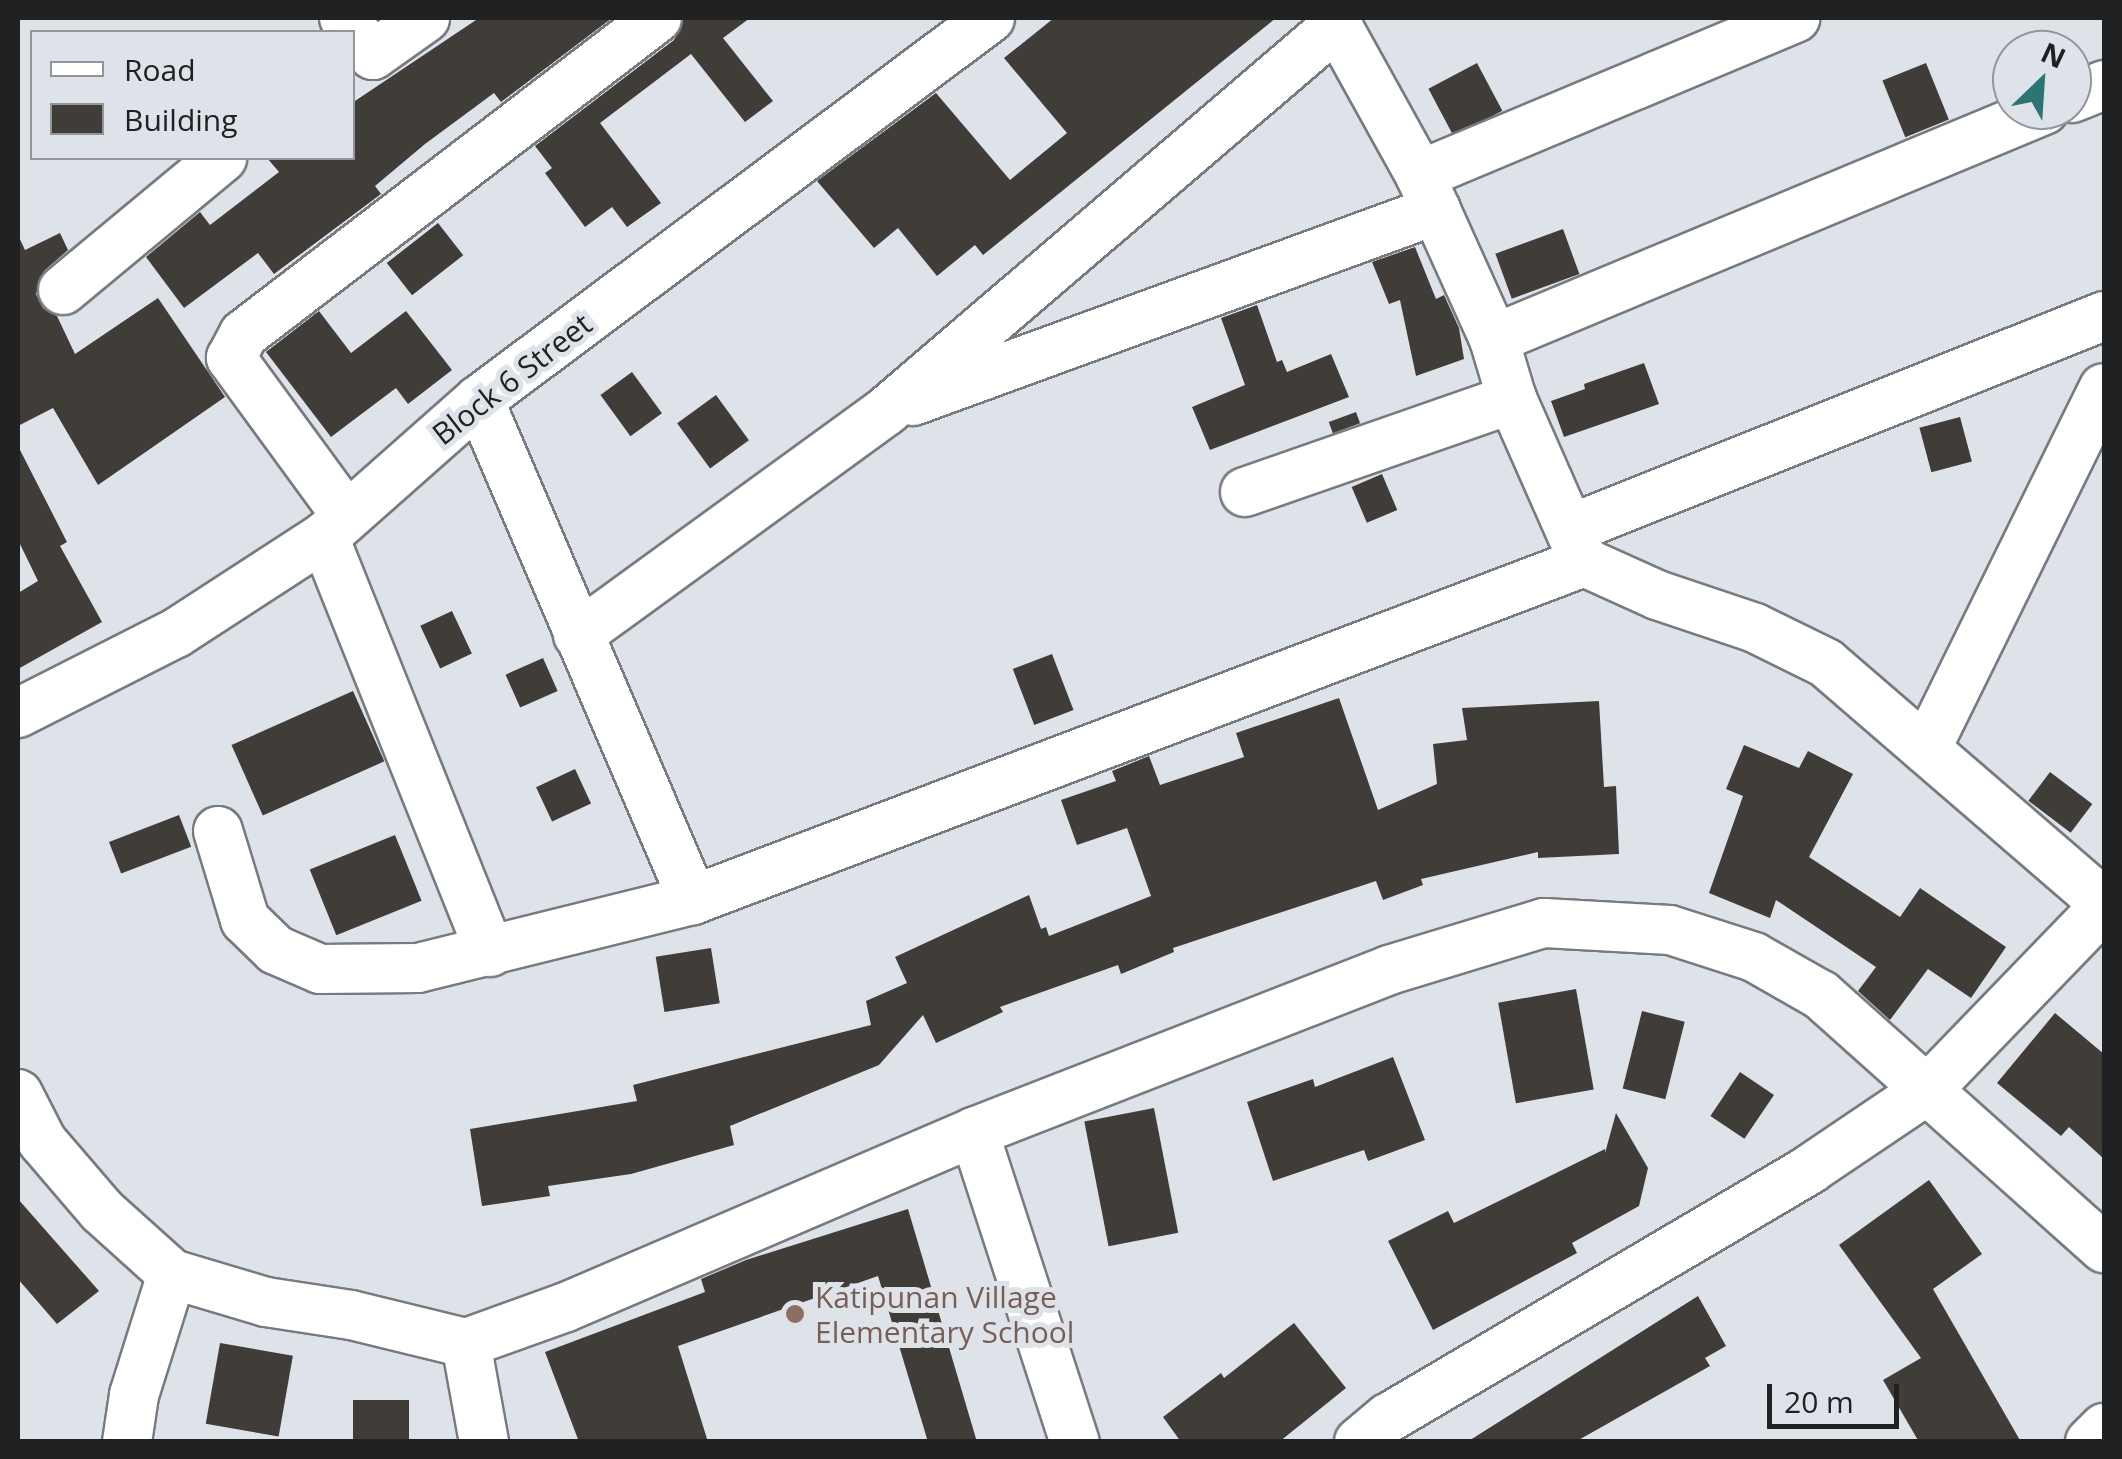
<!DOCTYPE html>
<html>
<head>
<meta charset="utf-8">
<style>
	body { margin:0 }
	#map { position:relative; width:2122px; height:1459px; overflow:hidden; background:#dee3e9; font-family:"Open Sans",sans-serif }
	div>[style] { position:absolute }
	.building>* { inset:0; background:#403d38; transform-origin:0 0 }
	.roads { filter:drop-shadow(2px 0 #777b80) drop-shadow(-2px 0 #777b80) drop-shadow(0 2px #777b80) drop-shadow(0 -2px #777b80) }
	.minor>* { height:48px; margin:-24px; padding:0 24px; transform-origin:24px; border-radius:24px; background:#fff }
	.dots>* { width:28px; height:28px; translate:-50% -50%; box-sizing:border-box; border:5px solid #dee3e9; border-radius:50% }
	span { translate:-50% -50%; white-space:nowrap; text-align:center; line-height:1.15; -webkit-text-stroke:10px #dee3e9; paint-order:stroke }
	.street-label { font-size:30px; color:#202123 }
	.education-label { font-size:30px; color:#785e54 }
	.left { translate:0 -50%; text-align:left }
	.frame { position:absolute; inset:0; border:20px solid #202123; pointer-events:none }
	.legend { position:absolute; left:30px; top:30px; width:325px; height:130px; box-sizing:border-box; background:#dee3e9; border:2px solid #92959a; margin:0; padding:12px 18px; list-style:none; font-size:30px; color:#202123 }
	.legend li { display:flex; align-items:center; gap:20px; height:50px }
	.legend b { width:50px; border:2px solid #92959a }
	.north { position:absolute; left:1992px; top:30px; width:100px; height:100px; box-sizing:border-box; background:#dee3e9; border:2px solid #92959a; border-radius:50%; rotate:25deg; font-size:28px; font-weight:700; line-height:40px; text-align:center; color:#202123 }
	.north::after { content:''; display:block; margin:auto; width:35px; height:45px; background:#2c7573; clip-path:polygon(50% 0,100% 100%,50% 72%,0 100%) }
	.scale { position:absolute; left:1767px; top:1384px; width:132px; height:45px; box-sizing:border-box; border:5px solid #202123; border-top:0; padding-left:12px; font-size:30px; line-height:35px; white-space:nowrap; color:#202123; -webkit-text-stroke:8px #dee3e9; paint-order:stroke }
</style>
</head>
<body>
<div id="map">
	<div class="building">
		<i style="clip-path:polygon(479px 18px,612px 18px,501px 102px,494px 93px,425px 144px,375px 186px,381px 194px,274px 274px,258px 253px,184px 308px,146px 257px,200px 212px,210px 225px,279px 172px,267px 158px,352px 158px,352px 103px)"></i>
		<i style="clip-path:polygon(684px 18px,750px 18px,723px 38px,773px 101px,745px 122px,691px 54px,600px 123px,661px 203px,627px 227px,612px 207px,585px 227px,545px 173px,552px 168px,535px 146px,674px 40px)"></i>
		<i style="clip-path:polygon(1054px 18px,1276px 18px,983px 255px,975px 245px,937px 276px,898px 228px,874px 248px,817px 181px,936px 93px,1010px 180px,1067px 133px,1004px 58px)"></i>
		<i style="left:1477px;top:63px;width:54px;height:55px;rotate:62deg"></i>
		<i style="left:1926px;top:63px;width:61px;height:47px;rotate:68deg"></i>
		<i style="left:438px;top:223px;width:41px;height:65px;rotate:52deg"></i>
		<i style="left:1563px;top:229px;width:48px;height:72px;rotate:70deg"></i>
		<i style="clip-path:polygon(60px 233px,68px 250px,45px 270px,36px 294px,43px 308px,57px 316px,75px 354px,158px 298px,225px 397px,98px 485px,53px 408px,18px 426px,18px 235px,25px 250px)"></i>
		<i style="clip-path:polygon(1415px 247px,1436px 299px,1444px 295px,1459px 328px,1464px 359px,1416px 376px,1400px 300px,1389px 304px,1372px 262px)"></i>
		<i style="clip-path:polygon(1257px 305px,1277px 362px,1282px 360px,1287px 372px,1331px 354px,1349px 397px,1210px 450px,1192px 407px,1245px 385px,1221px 318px)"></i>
		<i style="clip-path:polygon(319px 311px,351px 353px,406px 311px,452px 370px,408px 404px,396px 388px,331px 437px,266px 352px)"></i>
		<i style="clip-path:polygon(1644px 363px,1659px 404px,1564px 437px,1551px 401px,1585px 389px,1584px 384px)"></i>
		<i style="left:632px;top:372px;width:51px;height:39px;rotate:54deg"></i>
		<i style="left:716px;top:395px;width:56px;height:48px;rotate:54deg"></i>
		<i style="left:1356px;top:412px;width:12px;height:29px;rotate:70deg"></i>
		<i style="left:1960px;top:417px;width:46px;height:42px;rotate:75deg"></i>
		<i style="clip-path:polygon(18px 446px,67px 542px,60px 546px,102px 622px,18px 669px,18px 593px,38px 581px,18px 540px)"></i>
		<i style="left:1382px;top:474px;width:39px;height:33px;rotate:67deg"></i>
		<i style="left:452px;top:611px;width:47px;height:35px;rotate:65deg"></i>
		<i style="left:1052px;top:654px;width:60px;height:42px;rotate:69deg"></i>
		<i style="left:543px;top:658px;width:36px;height:41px;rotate:66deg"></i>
		<i style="left:353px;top:691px;width:77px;height:133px;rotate:66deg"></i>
		<i style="clip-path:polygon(1339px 698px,1378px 810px,1437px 784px,1433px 744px,1467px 740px,1462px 708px,1599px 701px,1604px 787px,1616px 786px,1619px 854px,1538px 858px,1538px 852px,1421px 879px,1423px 885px,1383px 900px,1376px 881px,1173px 948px,1174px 952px,1121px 974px,1118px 965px,1000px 1007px,1003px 1012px,936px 1043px,923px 1015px,879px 1065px,730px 1126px,734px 1145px,631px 1174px,548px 1186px,550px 1196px,482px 1206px,470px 1129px,637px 1101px,633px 1085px,871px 1025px,866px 1001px,907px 983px,895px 957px,1029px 895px,1041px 929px,1046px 927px,1049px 936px,1151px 896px,1127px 828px,1077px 845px,1061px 800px,1116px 781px,1112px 771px,1149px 756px,1160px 785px,1244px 757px,1236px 733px)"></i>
		<i style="clip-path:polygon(1744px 745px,1799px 768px,1808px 751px,1853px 774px,1809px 857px,1900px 917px,1920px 888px,2006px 947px,1971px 998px,1928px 969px,1890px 1020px,1858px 991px,1876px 967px,1776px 900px,1770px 918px,1709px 893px,1743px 796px,1726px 789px)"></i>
		<i style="left:575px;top:769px;width:38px;height:43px;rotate:65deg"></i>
		<i style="left:2050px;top:772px;width:53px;height:36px;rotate:37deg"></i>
		<i style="left:179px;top:815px;width:34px;height:75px;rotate:69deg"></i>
		<i style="left:395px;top:835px;width:71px;height:92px;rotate:68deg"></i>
		<i style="left:711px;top:948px;width:56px;height:56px;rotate:81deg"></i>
		<i style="left:1576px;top:989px;width:102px;height:79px;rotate:80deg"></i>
		<i style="left:1642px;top:1011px;width:44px;height:80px;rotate:14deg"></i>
		<i style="clip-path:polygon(2055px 1013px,2104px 1054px,2104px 1159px,2069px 1127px,2061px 1136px,1997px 1083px)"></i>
		<i style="clip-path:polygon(1393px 1057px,1425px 1140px,1368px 1161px,1364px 1150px,1273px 1181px,1247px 1102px,1313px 1079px,1315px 1087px)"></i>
		<i style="left:1740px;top:1072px;width:41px;height:53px;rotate:34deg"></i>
		<i style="left:1154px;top:1108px;width:127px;height:71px;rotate:79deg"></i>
		<i style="clip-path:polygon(1616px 1113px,1648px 1168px,1639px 1206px,1572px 1243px,1577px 1253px,1433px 1330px,1388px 1241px,1448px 1211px,1454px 1223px,1605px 1149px,1605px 1153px)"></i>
		<i style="clip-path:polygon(1929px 1180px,1982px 1254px,1933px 1289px,2021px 1442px,1919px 1442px,1883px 1380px,1921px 1358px,1839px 1245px)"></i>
		<i style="clip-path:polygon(18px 1199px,99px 1291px,57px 1324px,18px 1279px)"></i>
		<i style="clip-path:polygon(908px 1209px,977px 1442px,928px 1442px,878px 1276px,678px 1346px,708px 1442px,579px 1442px,545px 1352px,705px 1292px,701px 1279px,746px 1260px)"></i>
		<i style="clip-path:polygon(1698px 1296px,1726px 1346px,1705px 1358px,1710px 1366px,1575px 1442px,1467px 1442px)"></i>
		<i style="clip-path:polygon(1294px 1323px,1346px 1388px,1279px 1442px,1181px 1442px,1163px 1417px,1221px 1373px,1224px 1378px)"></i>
		<i style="left:220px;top:1343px;width:74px;height:82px;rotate:10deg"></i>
		<i style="left:353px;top:1400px;width:56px;height:42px"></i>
	</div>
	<div class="roads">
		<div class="minor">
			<i style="left:344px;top:18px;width:47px;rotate:51.9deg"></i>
			<i style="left:373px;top:55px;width:64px;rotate:-35.4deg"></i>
			<i style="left:1333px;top:18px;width:179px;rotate:61deg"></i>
			<i style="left:1420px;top:175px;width:180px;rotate:65.7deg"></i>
			<i style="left:1494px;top:339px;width:63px;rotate:73.3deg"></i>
			<i style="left:1512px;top:399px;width:178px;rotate:66.2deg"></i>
			<i style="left:1584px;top:562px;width:80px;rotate:24.3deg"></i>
			<i style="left:1657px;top:595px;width:103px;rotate:18.6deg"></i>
			<i style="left:1755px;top:628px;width:79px;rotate:26.2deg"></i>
			<i style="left:1826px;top:663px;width:347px;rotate:40.8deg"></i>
			<i style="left:2089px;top:890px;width:26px;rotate:54deg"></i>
			<i style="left:2072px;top:98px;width:35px;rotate:-22deg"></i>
			<i style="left:1420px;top:175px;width:407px;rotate:-22.7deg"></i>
			<i style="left:63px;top:290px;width:207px;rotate:-39.7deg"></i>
			<i style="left:1494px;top:339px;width:596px;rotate:-22.61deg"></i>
			<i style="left:479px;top:400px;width:544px;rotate:66.83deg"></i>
			<i style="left:913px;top:401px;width:557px;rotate:-20.06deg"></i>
			<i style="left:1245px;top:492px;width:283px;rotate:-19.2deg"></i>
			<i style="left:346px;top:515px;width:195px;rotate:-126.2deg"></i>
			<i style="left:231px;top:358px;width:27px;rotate:-62deg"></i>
			<i style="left:244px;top:334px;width:520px;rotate:-37.42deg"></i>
			<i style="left:1573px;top:528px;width:572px;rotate:-21.76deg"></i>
			<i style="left:324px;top:537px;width:447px;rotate:68.2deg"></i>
			<i style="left:578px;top:635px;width:381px;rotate:-36deg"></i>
			<i style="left:886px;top:411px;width:595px;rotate:-40.57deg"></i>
			<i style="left:18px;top:713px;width:177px;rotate:-26.9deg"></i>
			<i style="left:176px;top:633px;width:176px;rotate:-33deg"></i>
			<i style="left:324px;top:537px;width:207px;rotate:-41.5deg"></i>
			<i style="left:479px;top:400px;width:638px;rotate:-36.78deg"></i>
			<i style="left:1926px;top:749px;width:402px;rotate:-63.8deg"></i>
			<i style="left:218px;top:831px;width:93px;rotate:73.1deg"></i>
			<i style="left:245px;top:920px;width:43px;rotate:44.1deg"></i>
			<i style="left:276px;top:950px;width:48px;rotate:23.4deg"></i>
			<i style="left:320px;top:969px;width:98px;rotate:-0.6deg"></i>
			<i style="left:418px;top:968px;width:283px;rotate:-13.9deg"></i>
			<i style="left:693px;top:900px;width:953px;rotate:-20.77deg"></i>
			<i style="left:18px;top:1094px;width:53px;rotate:62.9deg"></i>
			<i style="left:42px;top:1141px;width:92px;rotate:49.4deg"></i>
			<i style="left:102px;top:1211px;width:94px;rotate:42deg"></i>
			<i style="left:172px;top:1274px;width:98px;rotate:16.6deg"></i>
			<i style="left:266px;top:1302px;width:86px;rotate:8.7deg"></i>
			<i style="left:351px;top:1315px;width:118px;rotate:13.7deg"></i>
			<i style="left:466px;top:1343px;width:106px;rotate:-19.8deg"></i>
			<i style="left:566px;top:1307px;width:444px;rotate:-23.2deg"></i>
			<i style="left:974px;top:1132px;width:445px;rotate:-21.3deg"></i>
			<i style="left:1389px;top:970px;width:162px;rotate:-16.9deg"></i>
			<i style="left:1544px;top:923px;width:126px;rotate:3.2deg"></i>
			<i style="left:1670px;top:930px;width:88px;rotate:17.8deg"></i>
			<i style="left:1754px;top:957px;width:77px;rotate:29.6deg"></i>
			<i style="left:1821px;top:995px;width:380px;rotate:41.8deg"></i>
			<i style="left:974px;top:1132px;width:326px;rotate:72deg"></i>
			<i style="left:466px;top:1343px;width:101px;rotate:79.7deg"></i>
			<i style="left:127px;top:1442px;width:48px;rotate:-81.5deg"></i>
			<i style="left:134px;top:1395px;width:127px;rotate:-72.6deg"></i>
			<i style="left:1359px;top:1442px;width:38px;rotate:-40deg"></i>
			<i style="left:1388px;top:1418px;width:490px;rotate:-30.5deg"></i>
			<i style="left:1810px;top:1169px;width:141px;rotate:-34deg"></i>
			<i style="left:1927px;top:1090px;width:252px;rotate:-46deg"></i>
			<i style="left:2090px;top:1442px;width:20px;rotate:-45deg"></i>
		</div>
	</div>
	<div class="dots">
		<i style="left:795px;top:1314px;background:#8d6e63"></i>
	</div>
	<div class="street-label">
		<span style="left:512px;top:379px;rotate:-38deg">Block 6 Street</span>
	</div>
	<div class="education-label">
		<span class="left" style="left:815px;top:1314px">Katipunan Village<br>Elementary School</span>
	</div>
	<div class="frame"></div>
	<ul class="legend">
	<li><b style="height:12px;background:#fff"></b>Road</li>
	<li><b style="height:28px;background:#403d38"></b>Building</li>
	</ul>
	<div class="north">N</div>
	<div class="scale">20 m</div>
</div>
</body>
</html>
